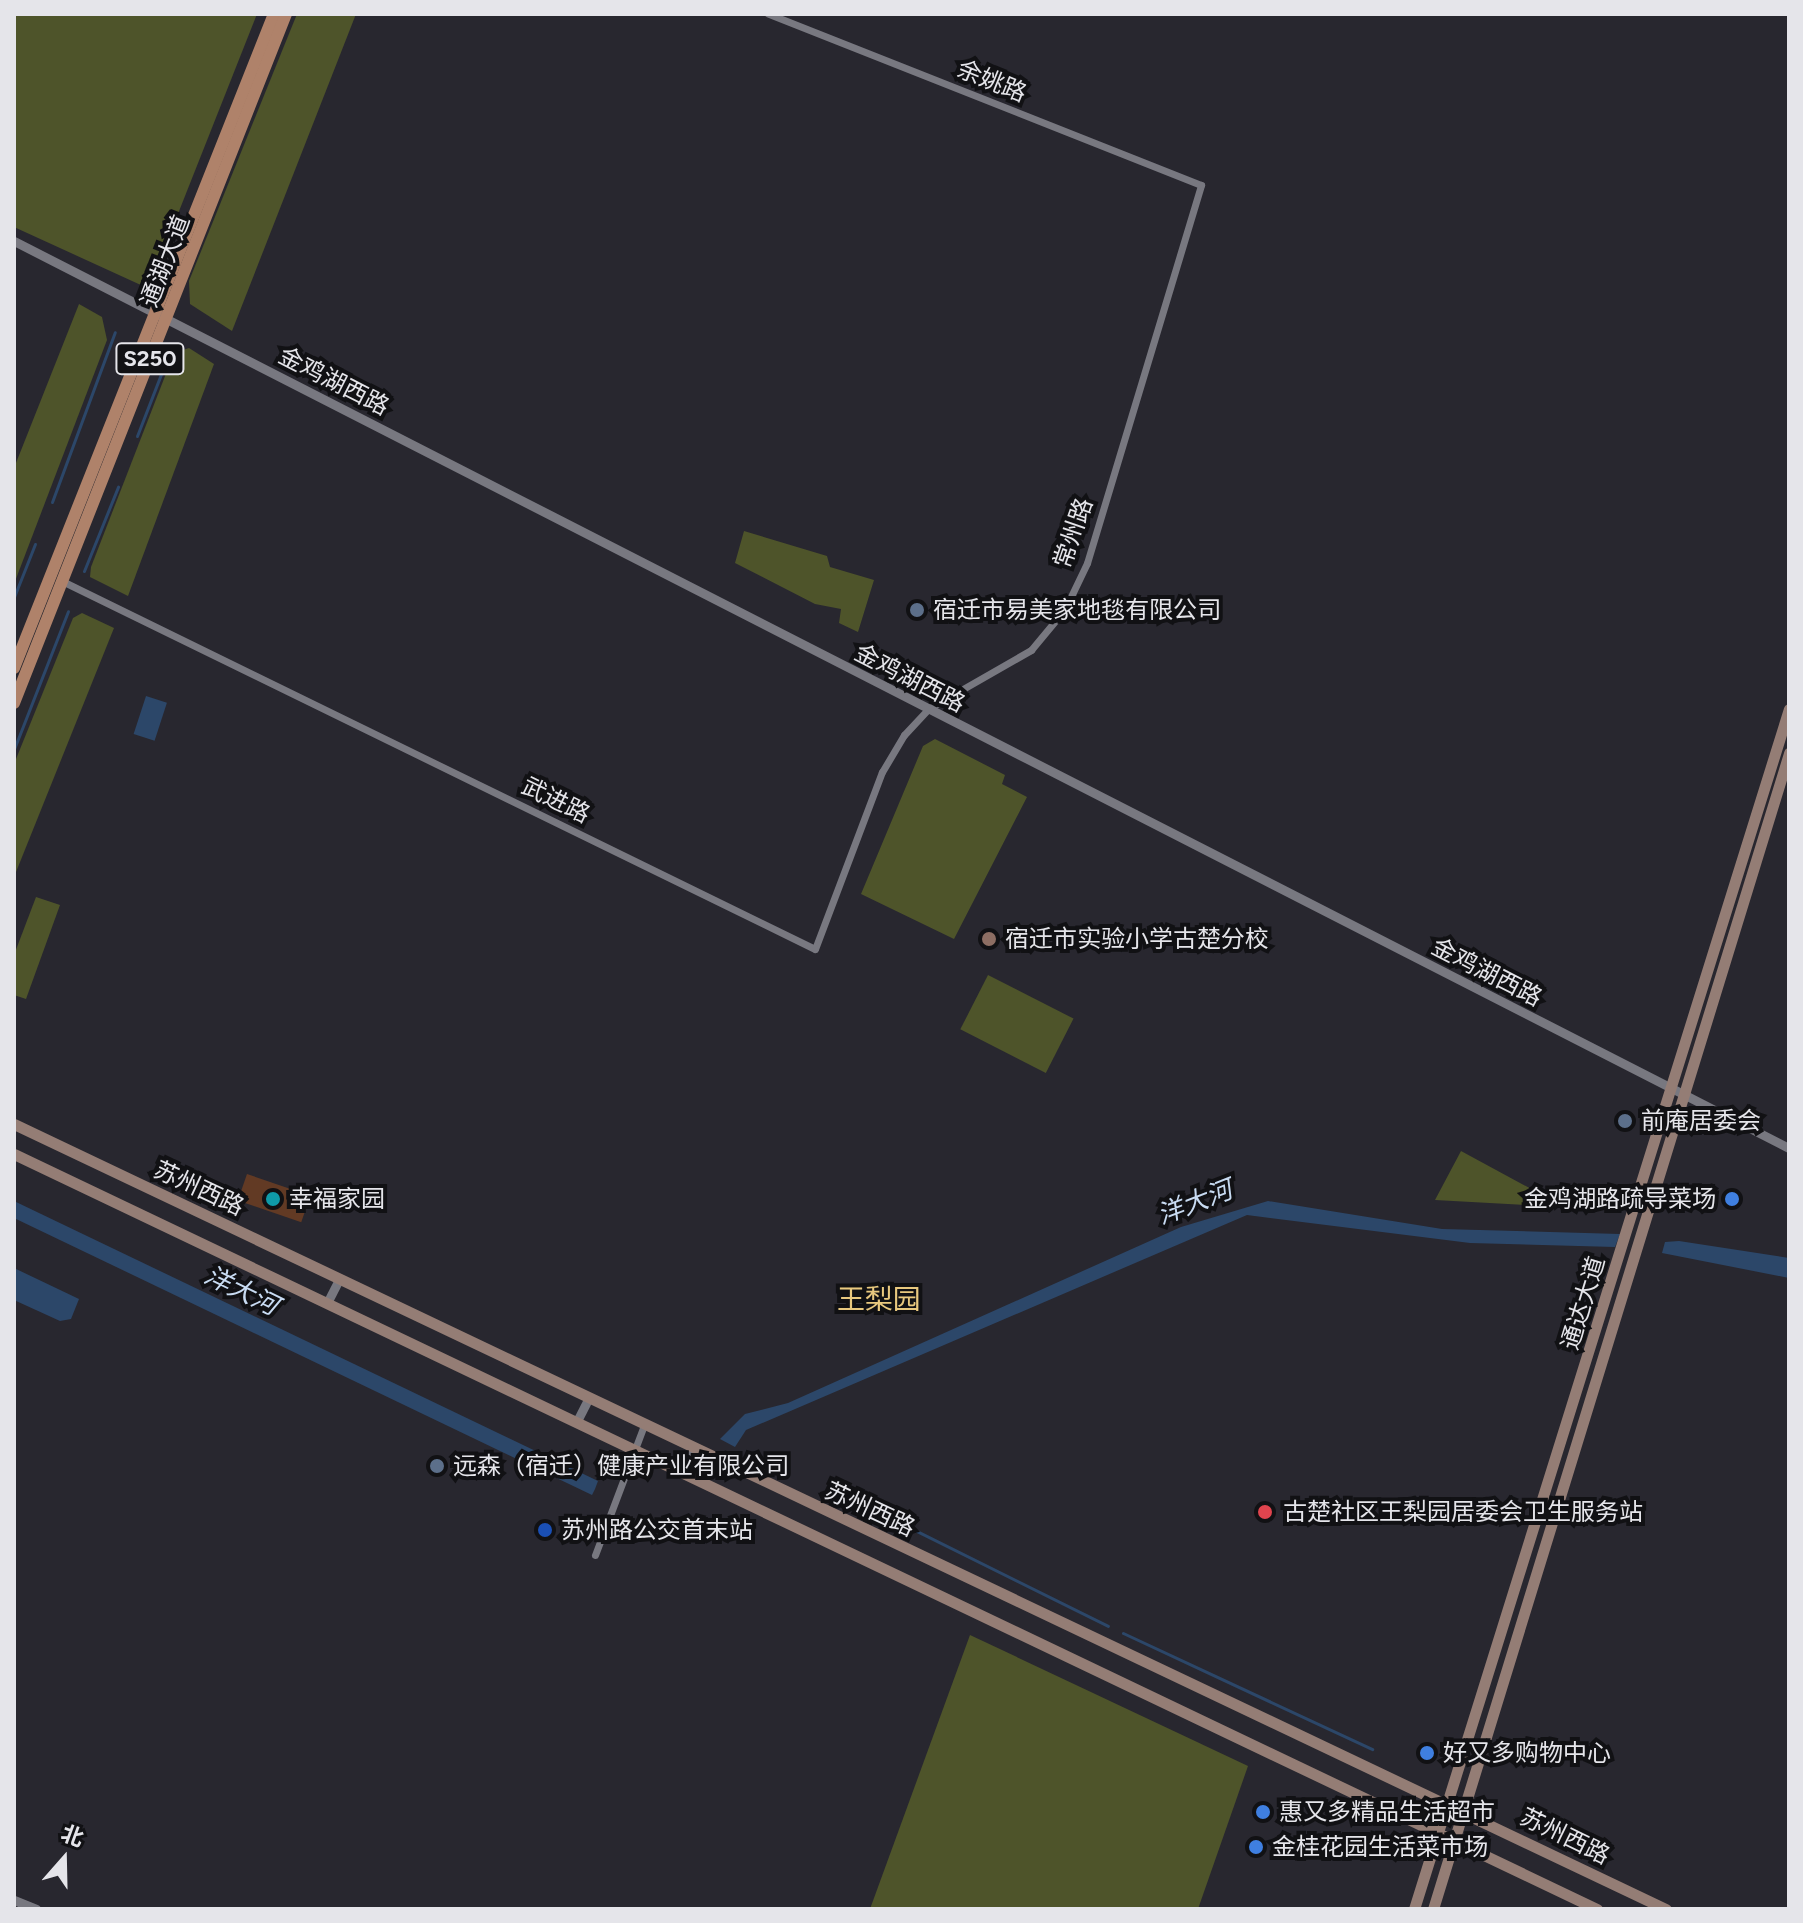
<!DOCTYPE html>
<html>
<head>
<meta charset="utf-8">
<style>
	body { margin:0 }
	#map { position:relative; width:1803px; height:1923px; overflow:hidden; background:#28272f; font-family:Figtree,"Noto Sans SC",sans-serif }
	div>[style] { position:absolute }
	.green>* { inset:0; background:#4e542a; transform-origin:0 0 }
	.water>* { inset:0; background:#2c4769; transform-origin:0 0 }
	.stream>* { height:3px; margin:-1.5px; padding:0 1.5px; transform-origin:1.5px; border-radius:1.5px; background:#2c4769 }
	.building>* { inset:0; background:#623a24; transform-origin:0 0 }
	.minor>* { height:7px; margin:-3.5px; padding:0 3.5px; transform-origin:3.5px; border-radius:3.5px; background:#787880 }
	.tertiary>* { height:9px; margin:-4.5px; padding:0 4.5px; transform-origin:4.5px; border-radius:4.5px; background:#787880 }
	.secondary>* { height:11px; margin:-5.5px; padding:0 5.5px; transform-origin:5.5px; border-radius:5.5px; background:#947d75 }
	.primary>* { height:12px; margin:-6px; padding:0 6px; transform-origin:6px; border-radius:6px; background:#af826a }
	.dots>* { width:22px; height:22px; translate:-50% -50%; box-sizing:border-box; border:4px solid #111114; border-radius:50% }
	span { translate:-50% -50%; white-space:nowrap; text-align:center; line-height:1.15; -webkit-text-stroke:8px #111114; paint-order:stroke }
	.shield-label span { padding:2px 6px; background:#111114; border:2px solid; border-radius:6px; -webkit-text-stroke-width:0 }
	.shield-label { font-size:22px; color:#e5e5ea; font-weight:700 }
	.street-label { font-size:24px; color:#e5e5ea }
	.poi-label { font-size:24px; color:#e5e5ea }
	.left { translate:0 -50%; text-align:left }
	.right { translate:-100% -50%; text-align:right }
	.water-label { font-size:26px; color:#c8dbf2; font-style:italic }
	.quarter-label { font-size:28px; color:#e9c97f }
	.frame { position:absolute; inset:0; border:16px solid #e5e5ea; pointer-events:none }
	.north { position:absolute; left:24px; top:1819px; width:80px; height:80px; -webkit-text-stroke:6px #111114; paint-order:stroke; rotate:20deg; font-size:22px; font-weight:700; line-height:32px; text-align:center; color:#e5e5ea }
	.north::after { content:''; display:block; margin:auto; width:28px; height:36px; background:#e5e5ea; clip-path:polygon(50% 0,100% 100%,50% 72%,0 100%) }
</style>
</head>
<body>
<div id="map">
	<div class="green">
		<i style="clip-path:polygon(14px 14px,257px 14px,151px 282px,143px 286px,14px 227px)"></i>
		<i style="clip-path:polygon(297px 14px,356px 14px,232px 331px,190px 304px,189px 281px)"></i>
		<i style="clip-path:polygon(79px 304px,102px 317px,107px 340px,14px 584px,14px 468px)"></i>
		<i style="clip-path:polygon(189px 348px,214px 364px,128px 596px,90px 577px,91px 567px,174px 353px)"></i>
		<i style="clip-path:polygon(744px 531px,827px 556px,830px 567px,874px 580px,858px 632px,839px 623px,841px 609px,815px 604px,735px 563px)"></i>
		<i style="clip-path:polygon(82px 613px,114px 628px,14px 877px,14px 764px,73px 618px)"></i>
		<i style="clip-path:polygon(935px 739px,1005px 775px,1002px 784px,1027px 797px,954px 939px,861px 894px,923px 746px)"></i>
		<i style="clip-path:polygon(36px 897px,60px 905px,26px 999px,14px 995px,14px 955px)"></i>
		<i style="left:988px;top:975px;width:96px;height:61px;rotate:27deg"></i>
		<i style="clip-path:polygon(1461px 1151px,1546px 1197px,1565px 1207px,1435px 1200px)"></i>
		<i style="clip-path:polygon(970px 1635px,1248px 1766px,1198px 1909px,870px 1909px)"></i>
	</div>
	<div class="water">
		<i style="left:146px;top:696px;width:22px;height:40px;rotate:18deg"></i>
		<i style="clip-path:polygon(14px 1201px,598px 1481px,595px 1489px,592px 1495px,14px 1218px)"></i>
		<i style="clip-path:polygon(1268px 1201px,1442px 1229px,1620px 1234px,1615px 1247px,1470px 1243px,1247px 1215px,746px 1430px,735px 1447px,720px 1439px,745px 1414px,788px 1403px,1181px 1227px)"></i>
		<i style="clip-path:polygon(1679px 1241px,1789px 1258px,1789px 1278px,1662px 1253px,1665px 1242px)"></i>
		<i style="clip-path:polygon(14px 1268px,79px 1299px,71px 1319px,60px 1321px,14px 1300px)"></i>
	</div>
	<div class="stream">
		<i style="left:137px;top:436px;width:72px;rotate:-68.8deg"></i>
		<i style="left:52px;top:502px;width:181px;rotate:-69.7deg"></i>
		<i style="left:84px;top:571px;width:91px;rotate:-68deg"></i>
		<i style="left:14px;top:597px;width:57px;rotate:-68.4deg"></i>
		<i style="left:14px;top:749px;width:148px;rotate:-68.6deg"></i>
		<i style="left:832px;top:1489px;width:308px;rotate:26.4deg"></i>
		<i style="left:1123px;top:1633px;width:275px;rotate:25deg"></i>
	</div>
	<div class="building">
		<i style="left:247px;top:1174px;width:67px;height:28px;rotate:19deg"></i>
	</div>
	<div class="minor">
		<i style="left:62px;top:581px;width:838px;rotate:26.05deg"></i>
		<i style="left:815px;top:949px;width:189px;rotate:-69.3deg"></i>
		<i style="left:882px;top:772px;width:43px;rotate:-59.3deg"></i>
		<i style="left:904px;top:735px;width:35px;rotate:-47deg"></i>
		<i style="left:928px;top:709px;width:119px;rotate:-29.8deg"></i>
		<i style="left:1031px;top:650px;width:53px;rotate:-50.3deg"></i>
		<i style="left:1065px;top:609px;width:51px;rotate:-64.4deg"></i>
		<i style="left:1087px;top:563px;width:395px;rotate:-73.2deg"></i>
		<i style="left:1201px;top:185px;width:466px;rotate:-158.4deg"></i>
		<i style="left:595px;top:1555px;width:141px;rotate:-69.3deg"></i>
	</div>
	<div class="tertiary">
		<i style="left:14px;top:241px;width:1993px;rotate:27.07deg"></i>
		<i style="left:327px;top:1303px;width:27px;rotate:-63deg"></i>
		<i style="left:577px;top:1421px;width:27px;rotate:-63deg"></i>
		<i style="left:683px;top:1471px;width:25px;rotate:-64deg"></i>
		<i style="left:14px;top:1900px;width:24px;rotate:22deg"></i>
	</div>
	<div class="secondary">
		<i style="left:14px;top:1124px;width:1829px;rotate:25.42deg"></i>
		<i style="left:14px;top:1154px;width:1754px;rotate:25.5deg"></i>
		<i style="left:1414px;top:1909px;width:1257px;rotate:-72.65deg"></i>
		<i style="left:1433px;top:1909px;width:1210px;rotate:-72.88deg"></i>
	</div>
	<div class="primary">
		<i style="left:14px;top:668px;width:704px;rotate:-68.32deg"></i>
		<i style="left:14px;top:703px;width:741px;rotate:-68.46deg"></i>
	</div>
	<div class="dots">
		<i style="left:917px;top:610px;background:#5c6f8a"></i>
		<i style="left:989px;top:939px;background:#8d6e63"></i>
		<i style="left:1625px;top:1121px;background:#5c6f8a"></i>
		<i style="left:273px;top:1199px;background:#0f9aa8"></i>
		<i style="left:1732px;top:1199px;background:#3f7fe0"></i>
		<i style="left:437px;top:1466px;background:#5c6f8a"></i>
		<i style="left:1265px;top:1512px;background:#e0444e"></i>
		<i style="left:545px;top:1530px;background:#1a4fb4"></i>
		<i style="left:1427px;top:1753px;background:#3f7fe0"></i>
		<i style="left:1263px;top:1812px;background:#3f7fe0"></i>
		<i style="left:1256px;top:1847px;background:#3f7fe0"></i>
	</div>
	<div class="shield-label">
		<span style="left:150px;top:359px">S250</span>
	</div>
	<div class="street-label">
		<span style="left:992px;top:81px;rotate:22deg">余姚路</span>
		<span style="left:165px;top:261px;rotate:-69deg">通湖大道</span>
		<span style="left:334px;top:381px;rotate:27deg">金鸡湖西路</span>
		<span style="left:1073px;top:533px;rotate:-71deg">常州路</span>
		<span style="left:910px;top:678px;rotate:27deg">金鸡湖西路</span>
		<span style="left:556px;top:800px;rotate:26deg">武进路</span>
		<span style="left:1487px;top:972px;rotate:27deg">金鸡湖西路</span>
		<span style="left:199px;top:1188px;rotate:25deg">苏州西路</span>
		<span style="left:1583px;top:1303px;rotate:-73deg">通达大道</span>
		<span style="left:870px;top:1509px;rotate:25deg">苏州西路</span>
		<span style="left:1565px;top:1836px;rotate:26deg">苏州西路</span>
	</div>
	<div class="poi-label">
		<span class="left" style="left:933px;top:610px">宿迁市易美家地毯有限公司</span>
		<span class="left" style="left:1005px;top:939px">宿迁市实验小学古楚分校</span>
		<span class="left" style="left:1641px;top:1121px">前庵居委会</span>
		<span class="left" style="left:289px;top:1199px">幸福家园</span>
		<span class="right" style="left:1716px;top:1199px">金鸡湖路疏导菜场</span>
		<span class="left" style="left:453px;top:1466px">远森（宿迁）健康产业有限公司</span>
		<span class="left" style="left:1283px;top:1512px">古楚社区王梨园居委会卫生服务站</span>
		<span class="left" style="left:561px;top:1530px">苏州路公交首末站</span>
		<span class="left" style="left:1443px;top:1753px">好又多购物中心</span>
		<span class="left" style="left:1279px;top:1812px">惠又多精品生活超市</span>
		<span class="left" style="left:1272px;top:1847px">金桂花园生活菜市场</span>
	</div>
	<div class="water-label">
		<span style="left:1195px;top:1203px;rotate:-21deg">洋大河</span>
		<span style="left:241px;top:1291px;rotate:26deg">洋大河</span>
	</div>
	<div class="quarter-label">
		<span style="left:879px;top:1299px">王梨园</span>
	</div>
	<div class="frame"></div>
	<div class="north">北</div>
</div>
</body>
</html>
